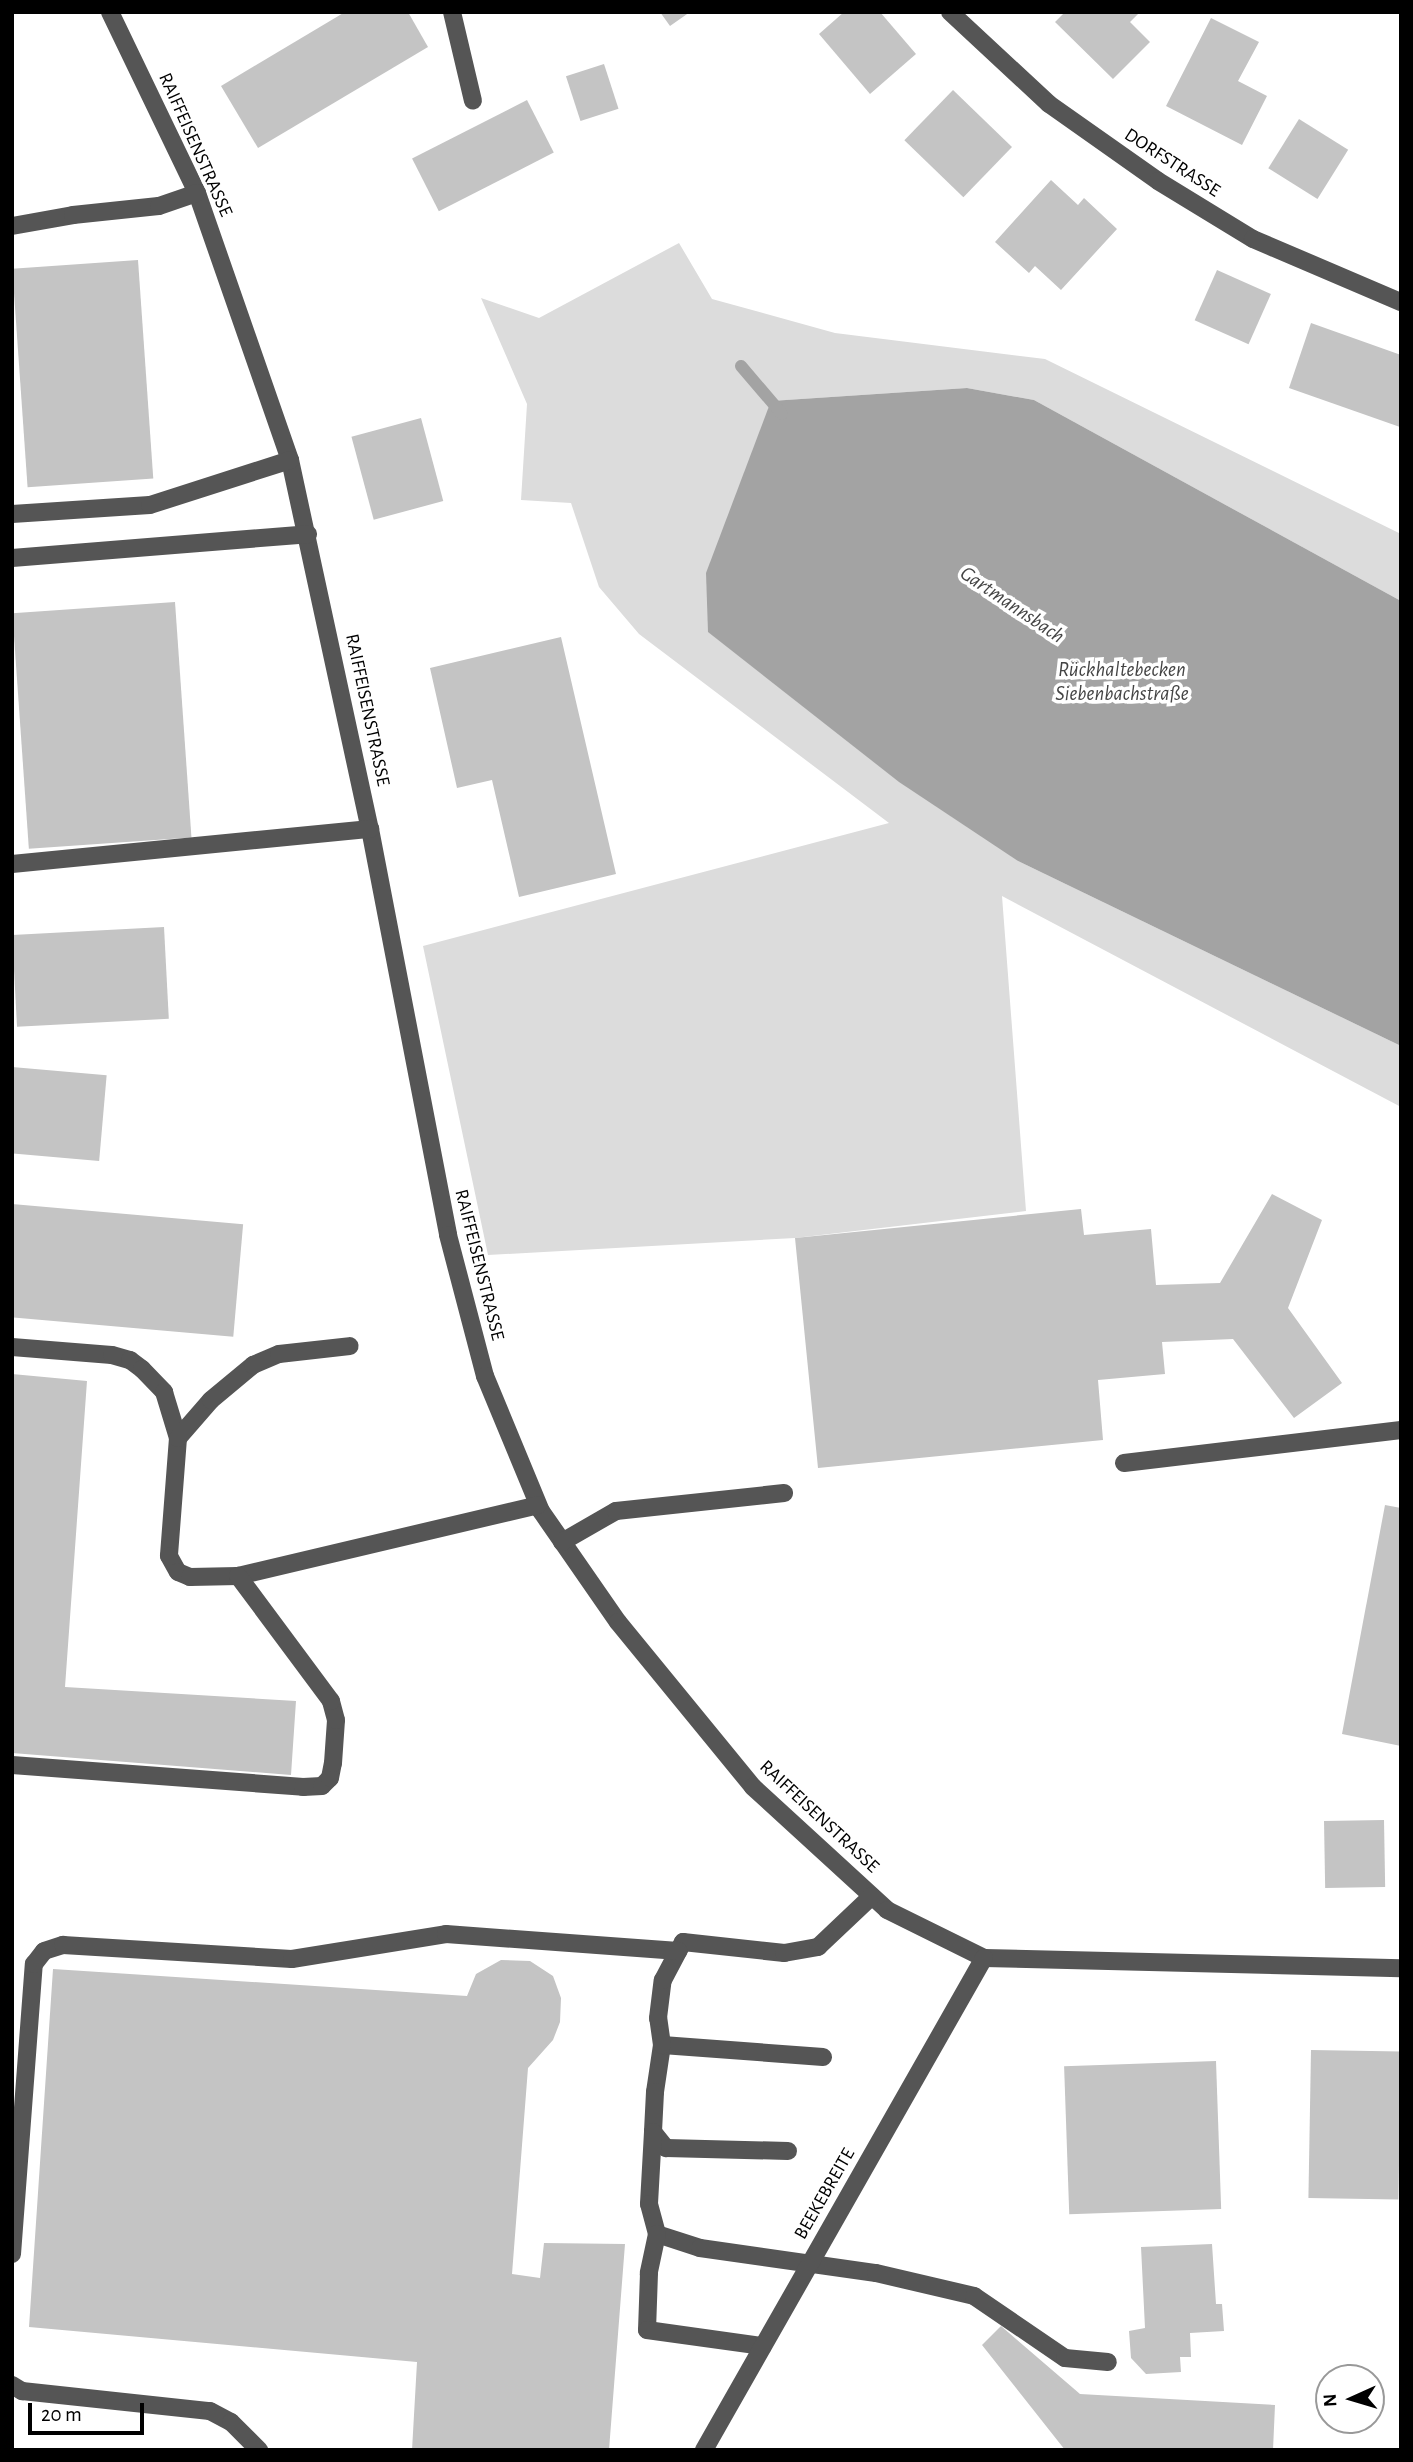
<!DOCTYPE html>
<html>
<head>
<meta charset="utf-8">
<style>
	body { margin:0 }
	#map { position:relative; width:1413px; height:2462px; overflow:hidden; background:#fff; font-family:"Alegreya Sans",sans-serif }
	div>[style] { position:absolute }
	.green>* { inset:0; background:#dcdcdc }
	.water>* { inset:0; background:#a3a3a3 }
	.stream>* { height:12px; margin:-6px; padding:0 6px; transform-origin:6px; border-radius:6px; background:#a3a3a3 }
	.building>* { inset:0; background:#c4c4c4; transform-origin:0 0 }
	.minor>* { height:18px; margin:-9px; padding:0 9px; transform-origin:9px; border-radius:9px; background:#555 }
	span { translate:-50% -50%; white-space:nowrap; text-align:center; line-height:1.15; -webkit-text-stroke:7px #fff; paint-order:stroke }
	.street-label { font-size:19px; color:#000 }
	.water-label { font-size:21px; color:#444; font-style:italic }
	.frame { position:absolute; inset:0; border:14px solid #000; pointer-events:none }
	.north { position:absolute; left:1315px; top:2364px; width:70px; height:70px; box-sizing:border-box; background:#fff; border:2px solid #999; border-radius:50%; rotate:266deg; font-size:19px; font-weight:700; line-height:28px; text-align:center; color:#000 }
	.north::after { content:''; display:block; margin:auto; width:24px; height:32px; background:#000; clip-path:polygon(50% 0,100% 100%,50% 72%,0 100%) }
	.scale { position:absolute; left:28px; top:2403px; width:116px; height:32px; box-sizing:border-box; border:4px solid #000; border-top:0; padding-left:9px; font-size:21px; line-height:24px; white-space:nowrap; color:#000; -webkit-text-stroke:5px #fff; paint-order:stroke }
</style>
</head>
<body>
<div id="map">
	<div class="green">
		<i style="clip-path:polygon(679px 243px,712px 299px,835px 333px,1045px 359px,1401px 534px,1401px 601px,1034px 400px,967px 388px,771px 401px,1018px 861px,1401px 1046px,1401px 1107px,1002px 896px,1026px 1211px,795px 1238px,488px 1255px,423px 946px,889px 823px,639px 634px,599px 587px,571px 503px,521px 500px,527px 404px,481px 298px,539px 318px)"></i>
	</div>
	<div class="water">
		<i style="clip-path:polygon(967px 388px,1034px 400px,1401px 601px,1401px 1046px,1018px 861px,899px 782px,708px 632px,706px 573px,771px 401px)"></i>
	</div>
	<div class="stream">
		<i style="left:741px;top:366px;width:63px;rotate:49.5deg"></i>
	</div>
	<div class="building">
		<i style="clip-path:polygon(345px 12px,408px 12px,428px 47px,258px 148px,221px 86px)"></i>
		<i style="clip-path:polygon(660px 12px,690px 12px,670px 26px)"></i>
		<i style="clip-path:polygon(844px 12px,880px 12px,916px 54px,870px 94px,819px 34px)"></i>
		<i style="clip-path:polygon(1065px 12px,1140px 12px,1130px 22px,1150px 42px,1113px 79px,1055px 22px)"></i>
		<i style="clip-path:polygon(1211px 18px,1259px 42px,1238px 81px,1267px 96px,1242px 145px,1166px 106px)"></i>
		<i style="left:604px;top:64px;width:47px;height:40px;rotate:72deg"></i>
		<i style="left:953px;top:90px;width:82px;height:70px;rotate:44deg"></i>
		<i style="left:527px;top:100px;width:59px;height:129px;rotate:63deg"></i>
		<i style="left:1299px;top:119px;width:58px;height:58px;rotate:32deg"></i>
		<i style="clip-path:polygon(1051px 180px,1078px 205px,1084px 198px,1117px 229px,1061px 290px,1035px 266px,1029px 273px,995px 242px)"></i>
		<i style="left:138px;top:260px;width:219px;height:126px;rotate:86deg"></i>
		<i style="left:1217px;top:270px;width:59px;height:55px;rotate:24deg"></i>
		<i style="clip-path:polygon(1311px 323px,1401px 355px,1400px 427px,1289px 388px)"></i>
		<i style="left:421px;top:418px;width:86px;height:72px;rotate:75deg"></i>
		<i style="left:175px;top:602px;width:236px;height:163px;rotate:86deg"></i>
		<i style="clip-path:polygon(561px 637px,616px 874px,519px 897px,492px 780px,457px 788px,430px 668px)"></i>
		<i style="left:164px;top:927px;width:92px;height:152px;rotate:87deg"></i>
		<i style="left:12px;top:1067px;width:95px;height:86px;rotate:5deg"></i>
		<i style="clip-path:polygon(1272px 1194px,1322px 1220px,1288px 1308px,1342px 1383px,1294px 1418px,1233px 1339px,1162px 1342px,1165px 1374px,1098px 1380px,1103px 1440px,818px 1468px,795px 1238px,1081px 1209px,1084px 1235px,1151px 1229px,1156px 1285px,1220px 1283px)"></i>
		<i style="left:12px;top:1204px;width:232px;height:113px;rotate:5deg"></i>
		<i style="clip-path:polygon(12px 1374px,87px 1381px,65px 1687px,296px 1701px,291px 1775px,12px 1753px)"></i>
		<i style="clip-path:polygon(1385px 1505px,1401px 1508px,1401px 1746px,1342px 1734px)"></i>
		<i style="left:1384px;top:1820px;width:67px;height:60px;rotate:89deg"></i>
		<i style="clip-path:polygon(501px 1960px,530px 1961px,553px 1976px,561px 1998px,560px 2022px,553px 2040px,528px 2068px,512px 2274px,540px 2278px,544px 2243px,625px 2244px,609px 2450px,412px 2450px,417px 2362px,29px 2327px,53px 1969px,467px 1996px,476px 1974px)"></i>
		<i style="left:1311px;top:2050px;width:90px;height:148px;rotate:1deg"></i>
		<i style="left:1216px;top:2061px;width:148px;height:152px;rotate:88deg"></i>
		<i style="clip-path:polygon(1212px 2244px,1216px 2304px,1222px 2304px,1224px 2331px,1190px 2333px,1191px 2357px,1180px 2357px,1181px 2372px,1146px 2374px,1131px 2358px,1129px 2331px,1145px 2328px,1141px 2247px)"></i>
		<i style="clip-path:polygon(1001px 2326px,1080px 2394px,1275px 2405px,1273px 2450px,1065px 2450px,982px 2345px)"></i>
	</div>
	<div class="minor">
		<i style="left:110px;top:12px;width:201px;rotate:64.3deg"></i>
		<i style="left:197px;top:193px;width:283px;rotate:70.8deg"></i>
		<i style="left:290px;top:460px;width:378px;rotate:77.8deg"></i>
		<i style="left:370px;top:829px;width:413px;rotate:79.1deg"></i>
		<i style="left:448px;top:1235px;width:146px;rotate:75.3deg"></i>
		<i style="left:485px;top:1376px;width:146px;rotate:67.5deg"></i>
		<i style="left:541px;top:1511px;width:135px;rotate:55.3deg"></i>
		<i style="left:618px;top:1622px;width:213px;rotate:50.7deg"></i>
		<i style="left:753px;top:1787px;width:182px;rotate:42.5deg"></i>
		<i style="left:887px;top:1910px;width:108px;rotate:26.3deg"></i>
		<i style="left:984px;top:1958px;width:417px;rotate:1.4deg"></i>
		<i style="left:452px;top:12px;width:91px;rotate:76.7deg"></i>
		<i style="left:950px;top:12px;width:135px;rotate:42.9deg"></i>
		<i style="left:1049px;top:104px;width:133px;rotate:35.2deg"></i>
		<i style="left:1158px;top:181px;width:111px;rotate:31.4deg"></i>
		<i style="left:1253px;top:239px;width:161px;rotate:23.1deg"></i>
		<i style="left:12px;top:226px;width:62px;rotate:-10.2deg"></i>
		<i style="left:73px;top:215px;width:86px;rotate:-6deg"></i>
		<i style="left:159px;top:206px;width:40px;rotate:-18.9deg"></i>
		<i style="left:12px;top:514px;width:138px;rotate:-3.7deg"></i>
		<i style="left:150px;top:505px;width:147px;rotate:-17.8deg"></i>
		<i style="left:12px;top:558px;width:297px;rotate:-4.6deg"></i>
		<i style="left:12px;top:864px;width:360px;rotate:-5.6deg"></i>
		<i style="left:12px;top:1347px;width:100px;rotate:4.6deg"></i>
		<i style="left:112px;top:1355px;width:19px;rotate:16deg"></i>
		<i style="left:130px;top:1360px;width:15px;rotate:37deg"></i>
		<i style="left:142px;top:1369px;width:32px;rotate:46deg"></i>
		<i style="left:164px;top:1392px;width:48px;rotate:73.1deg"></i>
		<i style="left:178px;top:1438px;width:118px;rotate:94.4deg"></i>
		<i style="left:169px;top:1556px;width:18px;rotate:61deg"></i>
		<i style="left:178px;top:1572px;width:13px;rotate:23deg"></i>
		<i style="left:190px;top:1577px;width:48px;rotate:-1.2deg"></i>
		<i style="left:238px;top:1576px;width:308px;rotate:-13.3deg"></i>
		<i style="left:178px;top:1438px;width:50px;rotate:-49deg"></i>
		<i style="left:211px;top:1400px;width:55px;rotate:-39.8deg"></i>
		<i style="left:253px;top:1365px;width:28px;rotate:-23deg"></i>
		<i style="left:279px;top:1354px;width:71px;rotate:-6.4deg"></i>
		<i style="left:1124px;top:1463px;width:279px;rotate:-6.8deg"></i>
		<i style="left:562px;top:1542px;width:62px;rotate:-29.9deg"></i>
		<i style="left:616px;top:1511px;width:169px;rotate:-6.1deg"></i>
		<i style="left:12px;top:1765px;width:292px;rotate:4.3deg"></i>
		<i style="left:303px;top:1787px;width:19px;rotate:-3deg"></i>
		<i style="left:322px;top:1786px;width:11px;rotate:-45deg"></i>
		<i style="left:330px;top:1778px;width:15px;rotate:-79deg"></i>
		<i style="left:333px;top:1763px;width:43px;rotate:-86deg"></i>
		<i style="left:336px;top:1720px;width:20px;rotate:-105deg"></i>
		<i style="left:331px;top:1701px;width:156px;rotate:-126.6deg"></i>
		<i style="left:662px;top:2045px;width:48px;rotate:98.5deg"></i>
		<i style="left:655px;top:2092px;width:40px;rotate:92.9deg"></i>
		<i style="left:653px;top:2132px;width:21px;rotate:51deg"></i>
		<i style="left:666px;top:2148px;width:122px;rotate:1.4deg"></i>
		<i style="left:823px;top:2057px;width:161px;rotate:-175.7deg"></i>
		<i style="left:662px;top:2045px;width:27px;rotate:-98deg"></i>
		<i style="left:658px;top:2018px;width:38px;rotate:-83deg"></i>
		<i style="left:663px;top:1980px;width:43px;rotate:-62.2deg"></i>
		<i style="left:683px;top:1942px;width:102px;rotate:6.2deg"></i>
		<i style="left:784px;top:1953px;width:35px;rotate:-10deg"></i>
		<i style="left:818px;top:1947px;width:74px;rotate:-43.4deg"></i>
		<i style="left:653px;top:2132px;width:72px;rotate:93.2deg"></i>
		<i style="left:649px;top:2204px;width:31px;rotate:75deg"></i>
		<i style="left:657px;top:2234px;width:45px;rotate:18deg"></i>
		<i style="left:700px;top:2248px;width:178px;rotate:8.1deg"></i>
		<i style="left:876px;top:2273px;width:101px;rotate:13.2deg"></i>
		<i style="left:974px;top:2296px;width:110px;rotate:34.3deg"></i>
		<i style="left:1065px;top:2358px;width:43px;rotate:5.3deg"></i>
		<i style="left:657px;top:2234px;width:40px;rotate:102deg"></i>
		<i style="left:649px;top:2273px;width:57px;rotate:92deg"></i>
		<i style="left:647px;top:2330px;width:117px;rotate:7.9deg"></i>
		<i style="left:12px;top:2254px;width:291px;rotate:-85.7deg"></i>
		<i style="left:34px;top:1964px;width:16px;rotate:-52deg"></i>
		<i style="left:44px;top:1951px;width:20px;rotate:-18deg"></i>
		<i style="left:63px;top:1945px;width:229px;rotate:3.5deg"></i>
		<i style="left:292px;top:1959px;width:156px;rotate:-9.2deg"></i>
		<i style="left:446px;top:1934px;width:233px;rotate:4.2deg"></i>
		<i style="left:12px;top:2385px;width:12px;rotate:31deg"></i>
		<i style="left:22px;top:2391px;width:189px;rotate:6.1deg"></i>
		<i style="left:210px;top:2411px;width:24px;rotate:28deg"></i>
		<i style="left:231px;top:2422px;width:40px;rotate:45deg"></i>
		<i style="left:704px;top:2450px;width:566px;rotate:-60.36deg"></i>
	</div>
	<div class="street-label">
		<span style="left:195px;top:145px;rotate:66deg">RAIFFEISENSTRASSE</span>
		<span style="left:1172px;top:163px;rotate:33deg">DORFSTRASSE</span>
		<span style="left:367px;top:710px;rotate:78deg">RAIFFEISENSTRASSE</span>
		<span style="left:479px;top:1265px;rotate:76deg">RAIFFEISENSTRASSE</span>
		<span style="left:819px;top:1817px;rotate:43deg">RAIFFEISENSTRASSE</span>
		<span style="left:825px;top:2194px;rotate:-60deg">BEEKEBREITE</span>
	</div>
	<div class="water-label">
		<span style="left:1012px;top:605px;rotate:34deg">Gartmannsbach</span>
		<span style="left:1122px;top:682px">Rückhaltebecken<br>Siebenbachstraße</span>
	</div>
	<div class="frame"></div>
	<div class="north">N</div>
	<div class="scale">20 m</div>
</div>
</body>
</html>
